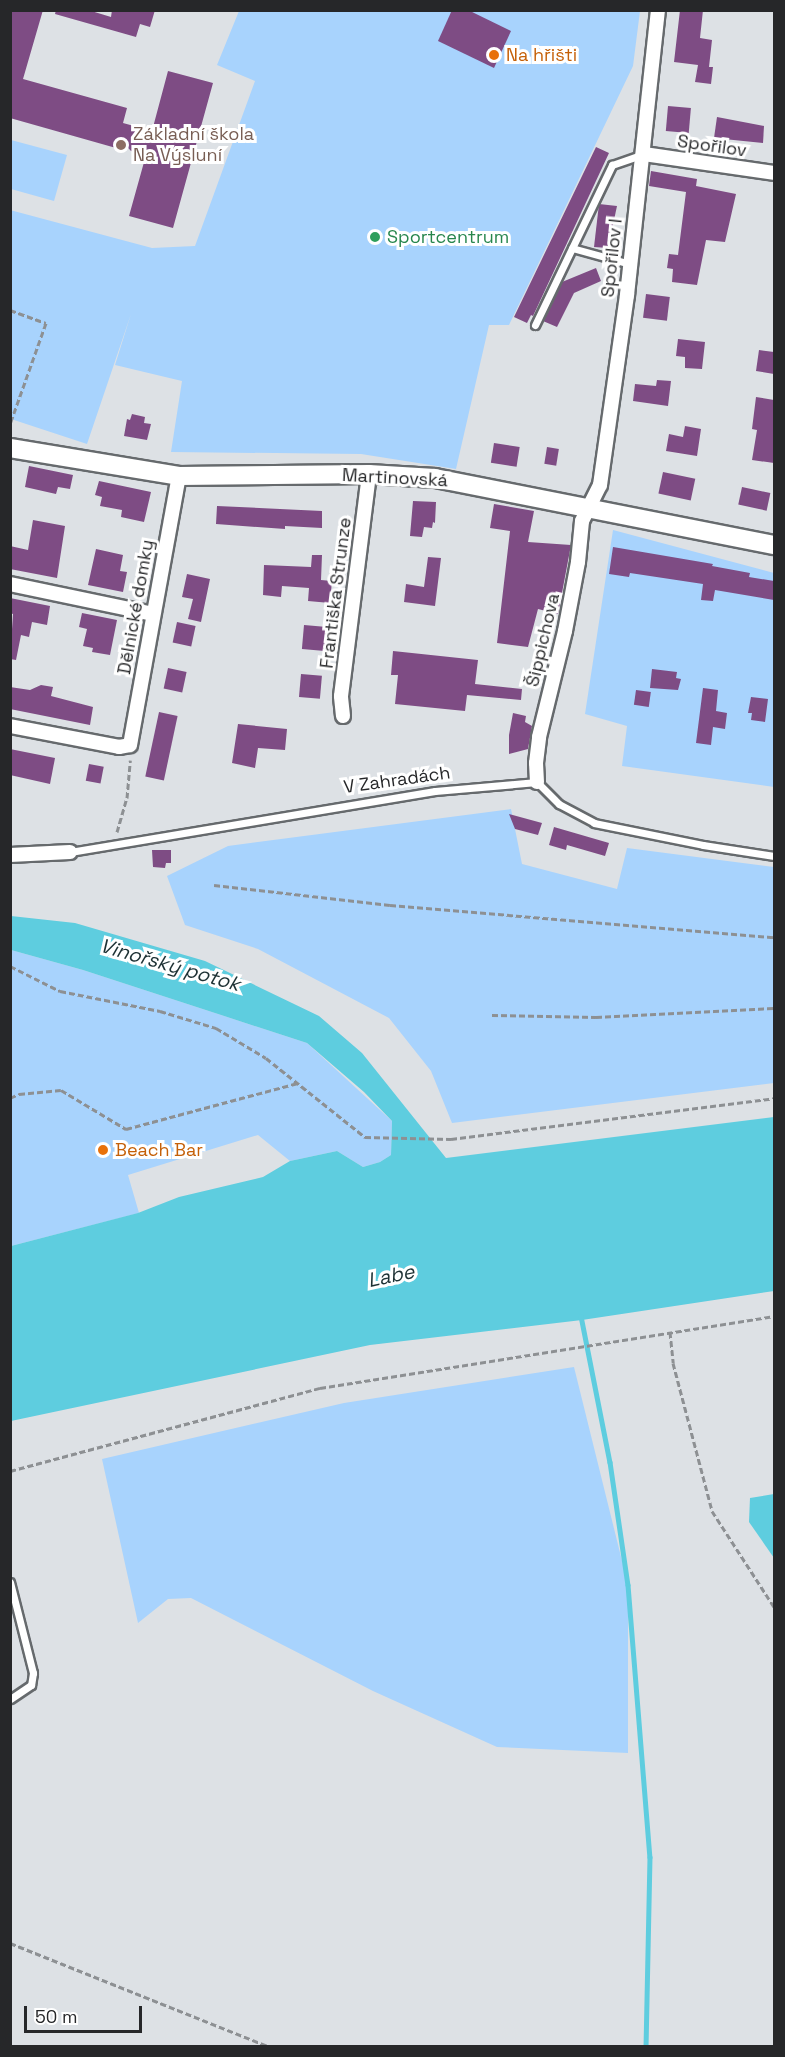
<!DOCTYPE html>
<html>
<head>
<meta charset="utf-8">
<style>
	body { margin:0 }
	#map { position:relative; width:785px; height:2057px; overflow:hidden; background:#dde1e5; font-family:"Space Grotesk",sans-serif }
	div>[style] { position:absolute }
	.green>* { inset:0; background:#a8d3fd }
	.water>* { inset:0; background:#5ecddf }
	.stream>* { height:4.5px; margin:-2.25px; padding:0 2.25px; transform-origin:2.25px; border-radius:2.25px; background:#5ecddf }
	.building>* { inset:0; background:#7e4c84; transform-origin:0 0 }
	.path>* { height:3px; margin-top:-1.5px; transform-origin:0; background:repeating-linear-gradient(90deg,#8d9093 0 6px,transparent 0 9px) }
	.roads { filter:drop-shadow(2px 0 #666a6d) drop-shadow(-2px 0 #666a6d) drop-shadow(0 2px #666a6d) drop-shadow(0 -2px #666a6d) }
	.lane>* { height:7px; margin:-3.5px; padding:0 3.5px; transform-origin:3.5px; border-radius:3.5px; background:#fff }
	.street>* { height:14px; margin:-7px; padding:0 7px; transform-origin:7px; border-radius:7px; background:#fff }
	.secondary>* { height:18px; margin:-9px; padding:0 9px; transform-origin:9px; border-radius:9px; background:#fff }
	.dots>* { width:16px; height:16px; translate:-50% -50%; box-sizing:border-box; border:3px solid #fff; border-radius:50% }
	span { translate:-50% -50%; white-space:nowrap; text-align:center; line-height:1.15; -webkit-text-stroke:6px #fff; paint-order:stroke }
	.food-label { font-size:18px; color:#c56008 }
	.left { translate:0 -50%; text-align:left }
	.education-label { font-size:18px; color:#785e54 }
	.street-label { font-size:18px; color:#262729 }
	.leisure-label { font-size:18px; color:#27864d }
	.water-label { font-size:20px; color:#1d3134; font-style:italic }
	.frame { position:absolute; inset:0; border:12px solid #262729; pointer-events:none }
	.scale { position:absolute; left:24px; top:2006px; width:118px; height:27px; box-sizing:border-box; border:3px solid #262729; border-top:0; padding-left:8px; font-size:18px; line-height:21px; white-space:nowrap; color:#262729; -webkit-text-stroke:4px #fff; paint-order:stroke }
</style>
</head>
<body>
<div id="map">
	<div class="green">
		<i style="clip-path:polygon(239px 11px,640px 11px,633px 66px,509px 325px,489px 325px,456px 469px,361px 454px,171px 452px,182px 381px,115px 365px,131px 314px,87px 444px,11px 419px,10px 210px,152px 248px,195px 246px,255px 81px,217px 65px)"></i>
		<i style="clip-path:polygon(11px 140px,67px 155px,54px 201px,11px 189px)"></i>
		<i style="clip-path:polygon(613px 530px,774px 573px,774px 787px,622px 766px,627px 726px,585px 714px)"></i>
		<i style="clip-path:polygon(511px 809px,522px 864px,617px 889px,627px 848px,774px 867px,774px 1083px,452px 1123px,431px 1071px,389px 1018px,258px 949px,185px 925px,167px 876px,228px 846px)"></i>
		<i style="clip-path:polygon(11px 950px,83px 970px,307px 1043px,392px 1121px,391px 1155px,380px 1162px,363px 1167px,337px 1151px,290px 1161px,258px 1135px,128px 1175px,139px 1213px,11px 1246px)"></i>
		<i style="clip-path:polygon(574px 1367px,628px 1585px,628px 1753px,497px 1747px,373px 1691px,191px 1598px,168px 1599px,138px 1623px,102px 1459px,344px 1403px)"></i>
	</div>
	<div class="water">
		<i style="clip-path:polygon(11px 916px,75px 923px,205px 961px,319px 1016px,362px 1053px,446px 1158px,774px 1117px,774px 1291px,582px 1320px,370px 1345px,11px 1421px,11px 1246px,138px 1213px,179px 1197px,263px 1177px,290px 1161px,337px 1151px,363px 1167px,380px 1162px,391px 1155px,392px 1121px,364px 1092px,307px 1043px,83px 970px,11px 950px)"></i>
		<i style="clip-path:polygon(774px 1494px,774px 1558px,749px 1522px,750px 1498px)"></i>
	</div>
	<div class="stream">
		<i style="left:581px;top:1316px;width:149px;rotate:78.8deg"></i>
		<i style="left:610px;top:1462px;width:124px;rotate:81.7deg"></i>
		<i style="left:628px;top:1585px;width:273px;rotate:85.4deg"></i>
		<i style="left:650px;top:1857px;width:189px;rotate:91.2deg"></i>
	</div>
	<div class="building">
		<i style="clip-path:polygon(10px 10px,43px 10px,23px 79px,127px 108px,123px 123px,152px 131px,168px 71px,213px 83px,173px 228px,129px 216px,146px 155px,131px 151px,119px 138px,116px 148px,10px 118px)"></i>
		<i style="clip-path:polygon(56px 10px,88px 10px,111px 17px,112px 10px,155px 10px,150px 27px,140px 24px,136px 37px,55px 14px)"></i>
		<i style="clip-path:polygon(452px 10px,468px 10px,511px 31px,494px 68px,438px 41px)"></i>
		<i style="clip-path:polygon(680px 10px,703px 10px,700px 38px,712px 40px,709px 67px,713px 67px,711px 84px,695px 82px,698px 65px,674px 62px)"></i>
		<i style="left:668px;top:106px;width:23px;height:25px;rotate:5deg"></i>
		<i style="clip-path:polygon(717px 117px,764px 126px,763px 143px,714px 138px)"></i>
		<i style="clip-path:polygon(596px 147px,609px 153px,533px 316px,531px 315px,527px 323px,514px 317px)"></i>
		<i style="clip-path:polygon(651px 171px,697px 179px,696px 186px,736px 194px,725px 242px,706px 240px,697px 285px,672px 282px,673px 269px,667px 268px,669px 254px,678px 255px,686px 192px,649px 186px)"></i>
		<i style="clip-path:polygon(599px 204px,617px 206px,608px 248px,594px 247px)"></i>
		<i style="clip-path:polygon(596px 268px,601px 281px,574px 293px,557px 327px,543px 321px,562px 282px)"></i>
		<i style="left:646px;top:294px;width:24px;height:24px;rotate:7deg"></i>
		<i style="clip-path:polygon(678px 339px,705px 342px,702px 369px,685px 368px,685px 357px,676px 356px)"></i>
		<i style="clip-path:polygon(759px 350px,774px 352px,774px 374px,756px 371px)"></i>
		<i style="clip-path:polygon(657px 380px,671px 381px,668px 406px,633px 401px,635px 384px,656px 386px)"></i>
		<i style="clip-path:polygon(756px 397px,774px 400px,774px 463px,752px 460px,757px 430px,752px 429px)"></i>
		<i style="clip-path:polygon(132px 414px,145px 417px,144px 423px,151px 424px,147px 440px,124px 436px,127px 419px,130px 420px)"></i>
		<i style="clip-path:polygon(685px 426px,701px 429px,697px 456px,666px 451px,669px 434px,683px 437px)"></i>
		<i style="left:494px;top:443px;width:26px;height:20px;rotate:9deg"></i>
		<i style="left:547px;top:447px;width:12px;height:17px;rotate:9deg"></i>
		<i style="clip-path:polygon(29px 466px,73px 475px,70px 489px,58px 487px,56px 494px,25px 487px)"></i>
		<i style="left:663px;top:472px;width:33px;height:22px;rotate:12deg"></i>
		<i style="clip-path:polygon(99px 481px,151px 492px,144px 522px,121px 517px,122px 510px,100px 506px,102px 497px,95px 495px)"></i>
		<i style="left:742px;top:487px;width:29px;height:18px;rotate:12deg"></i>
		<i style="clip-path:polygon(413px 501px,436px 502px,435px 523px,433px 522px,432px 528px,424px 527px,422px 537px,410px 536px)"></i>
		<i style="clip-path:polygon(494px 504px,534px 511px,528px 542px,571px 545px,558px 614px,538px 609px,528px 647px,497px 643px,510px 531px,490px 528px)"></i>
		<i style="clip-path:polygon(217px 506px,322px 511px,322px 528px,285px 526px,285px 529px,216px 524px)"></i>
		<i style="clip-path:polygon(33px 520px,65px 526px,57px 578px,10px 569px,10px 546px,28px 550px)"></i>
		<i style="clip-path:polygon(613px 547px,713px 564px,712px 566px,750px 573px,749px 577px,774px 581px,774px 600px,715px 590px,713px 601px,701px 600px,703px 584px,630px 573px,629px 577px,609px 574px)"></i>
		<i style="clip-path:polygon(96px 549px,123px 555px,120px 571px,127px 572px,123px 592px,88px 585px)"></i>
		<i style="clip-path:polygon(312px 555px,322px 555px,321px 580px,332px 581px,330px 603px,308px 601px,309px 588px,282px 586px,281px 597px,263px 595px,264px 565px,311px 567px)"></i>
		<i style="clip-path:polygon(428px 557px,441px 558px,435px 606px,404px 602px,406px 584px,424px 587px)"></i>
		<i style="clip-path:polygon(187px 574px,210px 579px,201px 622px,188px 619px,193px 599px,182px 597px)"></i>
		<i style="clip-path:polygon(10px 598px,50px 606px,47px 625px,32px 622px,29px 637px,21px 635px,16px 660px,10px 659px,13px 614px,10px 613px)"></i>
		<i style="clip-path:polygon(82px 613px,117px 620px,110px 655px,92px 652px,93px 648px,83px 646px,87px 629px,79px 627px)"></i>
		<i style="left:177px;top:622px;width:19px;height:21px;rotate:12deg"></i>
		<i style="left:304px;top:625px;width:23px;height:24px;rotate:5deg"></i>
		<i style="clip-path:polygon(393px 651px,478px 660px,475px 684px,522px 689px,521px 700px,467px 695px,465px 711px,395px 704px,398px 675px,391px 675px)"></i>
		<i style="left:168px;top:668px;width:19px;height:21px;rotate:12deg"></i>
		<i style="clip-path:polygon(652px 669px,677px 672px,676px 678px,681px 679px,678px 690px,650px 688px)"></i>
		<i style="left:301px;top:674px;width:21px;height:23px;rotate:5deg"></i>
		<i style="clip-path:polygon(41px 685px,53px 687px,51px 696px,93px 707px,90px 725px,10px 709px,10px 687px,30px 690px)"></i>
		<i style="clip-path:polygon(703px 688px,718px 690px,716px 711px,727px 713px,725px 729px,713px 727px,711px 745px,696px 743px)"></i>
		<i style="left:636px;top:690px;width:15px;height:15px;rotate:8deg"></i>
		<i style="clip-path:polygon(751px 697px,768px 699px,765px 722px,751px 720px,752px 713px,748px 713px)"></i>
		<i style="left:159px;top:712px;width:19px;height:66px;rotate:12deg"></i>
		<i style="clip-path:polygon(513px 713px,526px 716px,525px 722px,532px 726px,528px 749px,509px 754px,509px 735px)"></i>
		<i style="clip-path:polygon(238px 724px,287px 729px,285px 750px,258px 748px,255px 768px,232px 763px)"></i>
		<i style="clip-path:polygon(10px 749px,55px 758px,50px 784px,10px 775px)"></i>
		<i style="left:89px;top:764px;width:15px;height:17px;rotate:11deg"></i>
		<i style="clip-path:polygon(509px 814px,542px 823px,538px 835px,515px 829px)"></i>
		<i style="clip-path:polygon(554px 827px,609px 843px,605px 856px,567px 845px,566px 850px,549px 845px)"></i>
		<i style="clip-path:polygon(152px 850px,171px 850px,171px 863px,166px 863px,165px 868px,153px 867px)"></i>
	</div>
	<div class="path">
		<i style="left:10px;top:310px;width:38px;rotate:20deg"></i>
		<i style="left:46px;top:323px;width:107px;rotate:109.6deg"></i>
		<i style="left:117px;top:832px;width:35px;rotate:-74deg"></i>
		<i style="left:127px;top:798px;width:38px;rotate:-85deg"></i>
		<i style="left:214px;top:885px;width:177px;rotate:6.5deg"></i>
		<i style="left:390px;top:905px;width:385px;rotate:4.8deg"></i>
		<i style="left:10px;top:966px;width:56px;rotate:26.6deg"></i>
		<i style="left:60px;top:991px;width:102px;rotate:11.3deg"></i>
		<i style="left:160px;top:1011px;width:59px;rotate:16.9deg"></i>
		<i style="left:216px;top:1028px;width:58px;rotate:31deg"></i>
		<i style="left:266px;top:1058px;width:127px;rotate:38.6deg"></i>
		<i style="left:365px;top:1137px;width:86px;rotate:1.3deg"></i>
		<i style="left:451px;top:1139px;width:326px;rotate:-7.2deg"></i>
		<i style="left:492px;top:1015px;width:104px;rotate:1.1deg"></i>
		<i style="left:596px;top:1017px;width:178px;rotate:-2.9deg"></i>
		<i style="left:10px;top:1098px;width:10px;rotate:-24deg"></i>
		<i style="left:19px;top:1094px;width:42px;rotate:-5.4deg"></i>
		<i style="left:61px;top:1090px;width:76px;rotate:31deg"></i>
		<i style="left:126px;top:1129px;width:178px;rotate:-15deg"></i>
		<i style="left:670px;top:1332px;width:31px;rotate:84deg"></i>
		<i style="left:673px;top:1363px;width:153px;rotate:75.2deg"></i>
		<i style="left:712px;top:1511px;width:114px;rotate:57.1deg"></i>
		<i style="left:10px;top:1471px;width:321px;rotate:-15deg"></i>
		<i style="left:320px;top:1388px;width:460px;rotate:-9deg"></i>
		<i style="left:10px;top:1943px;width:278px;rotate:21.8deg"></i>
	</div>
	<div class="roads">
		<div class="lane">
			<i style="left:572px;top:248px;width:60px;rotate:15.4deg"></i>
			<i style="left:535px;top:325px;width:178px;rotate:-64.3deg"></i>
			<i style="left:612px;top:165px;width:34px;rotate:-19deg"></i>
			<i style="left:70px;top:852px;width:370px;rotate:-9.5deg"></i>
			<i style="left:435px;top:791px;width:102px;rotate:-5deg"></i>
			<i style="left:537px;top:782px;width:31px;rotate:45deg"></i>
			<i style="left:559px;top:804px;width:40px;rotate:28deg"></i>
			<i style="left:594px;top:823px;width:111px;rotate:11.4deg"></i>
			<i style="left:703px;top:845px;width:72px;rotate:8.8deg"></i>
			<i style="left:10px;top:1582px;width:94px;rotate:75.8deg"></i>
			<i style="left:33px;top:1673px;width:12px;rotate:99deg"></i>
			<i style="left:31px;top:1685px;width:25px;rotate:146deg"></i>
		</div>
		<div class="street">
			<i style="left:644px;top:154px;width:131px;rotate:8.3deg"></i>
			<i style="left:10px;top:584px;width:146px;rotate:11.8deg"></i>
			<i style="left:343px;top:716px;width:20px;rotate:-96deg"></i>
			<i style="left:341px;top:696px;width:224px;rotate:-82.8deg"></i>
			<i style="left:10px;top:726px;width:111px;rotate:10.9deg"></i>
			<i style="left:119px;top:747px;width:11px;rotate:-10deg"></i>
			<i style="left:130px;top:745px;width:273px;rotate:-79.7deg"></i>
			<i style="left:537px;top:782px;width:19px;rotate:-93deg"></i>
			<i style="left:536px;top:763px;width:26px;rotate:-83deg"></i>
			<i style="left:539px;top:737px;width:109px;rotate:-76.2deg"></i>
			<i style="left:565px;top:631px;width:70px;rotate:-79.3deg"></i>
			<i style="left:578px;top:562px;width:41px;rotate:-84.4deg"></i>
			<i style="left:582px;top:521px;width:40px;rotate:-63.4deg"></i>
			<i style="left:600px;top:485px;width:192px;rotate:-81.9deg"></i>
			<i style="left:627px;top:295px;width:287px;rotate:-83.8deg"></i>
			<i style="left:10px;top:855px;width:60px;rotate:-2.9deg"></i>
		</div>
		<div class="secondary">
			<i style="left:10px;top:448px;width:171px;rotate:9.4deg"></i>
			<i style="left:179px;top:476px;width:190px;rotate:-0.6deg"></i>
			<i style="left:369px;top:474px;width:66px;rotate:3.5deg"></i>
			<i style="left:435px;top:478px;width:346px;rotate:11.2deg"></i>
		</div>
	</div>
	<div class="dots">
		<i style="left:494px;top:55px;background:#e8710a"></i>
		<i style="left:121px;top:145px;background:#8d6e63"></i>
		<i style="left:375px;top:237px;background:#2e9e5b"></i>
		<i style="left:103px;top:1150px;background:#e8710a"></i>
	</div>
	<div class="food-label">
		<span class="left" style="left:506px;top:55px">Na hřišti</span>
		<span class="left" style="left:115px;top:1150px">Beach Bar</span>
	</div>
	<div class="education-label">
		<span class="left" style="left:133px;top:145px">Základní škola<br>Na Výsluní</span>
	</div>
	<div class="street-label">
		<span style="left:712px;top:146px;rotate:8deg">Spořilov</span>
		<span style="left:612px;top:258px;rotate:-84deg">Spořilov I</span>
		<span style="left:395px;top:478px;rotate:3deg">Martinovská</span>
		<span style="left:336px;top:593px;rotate:-83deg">Františka Strunze</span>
		<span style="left:136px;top:607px;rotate:-80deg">Dělnické domky</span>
		<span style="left:543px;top:640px;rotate:-77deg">Šippichova</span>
		<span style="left:397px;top:780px;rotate:-8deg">V Zahradách</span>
	</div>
	<div class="leisure-label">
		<span class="left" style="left:387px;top:237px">Sportcentrum</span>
	</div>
	<div class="water-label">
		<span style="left:170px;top:965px;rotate:16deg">Vinořský potok</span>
		<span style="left:391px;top:1276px;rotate:-12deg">Labe</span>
	</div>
	<div class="frame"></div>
	<div class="scale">50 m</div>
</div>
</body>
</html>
